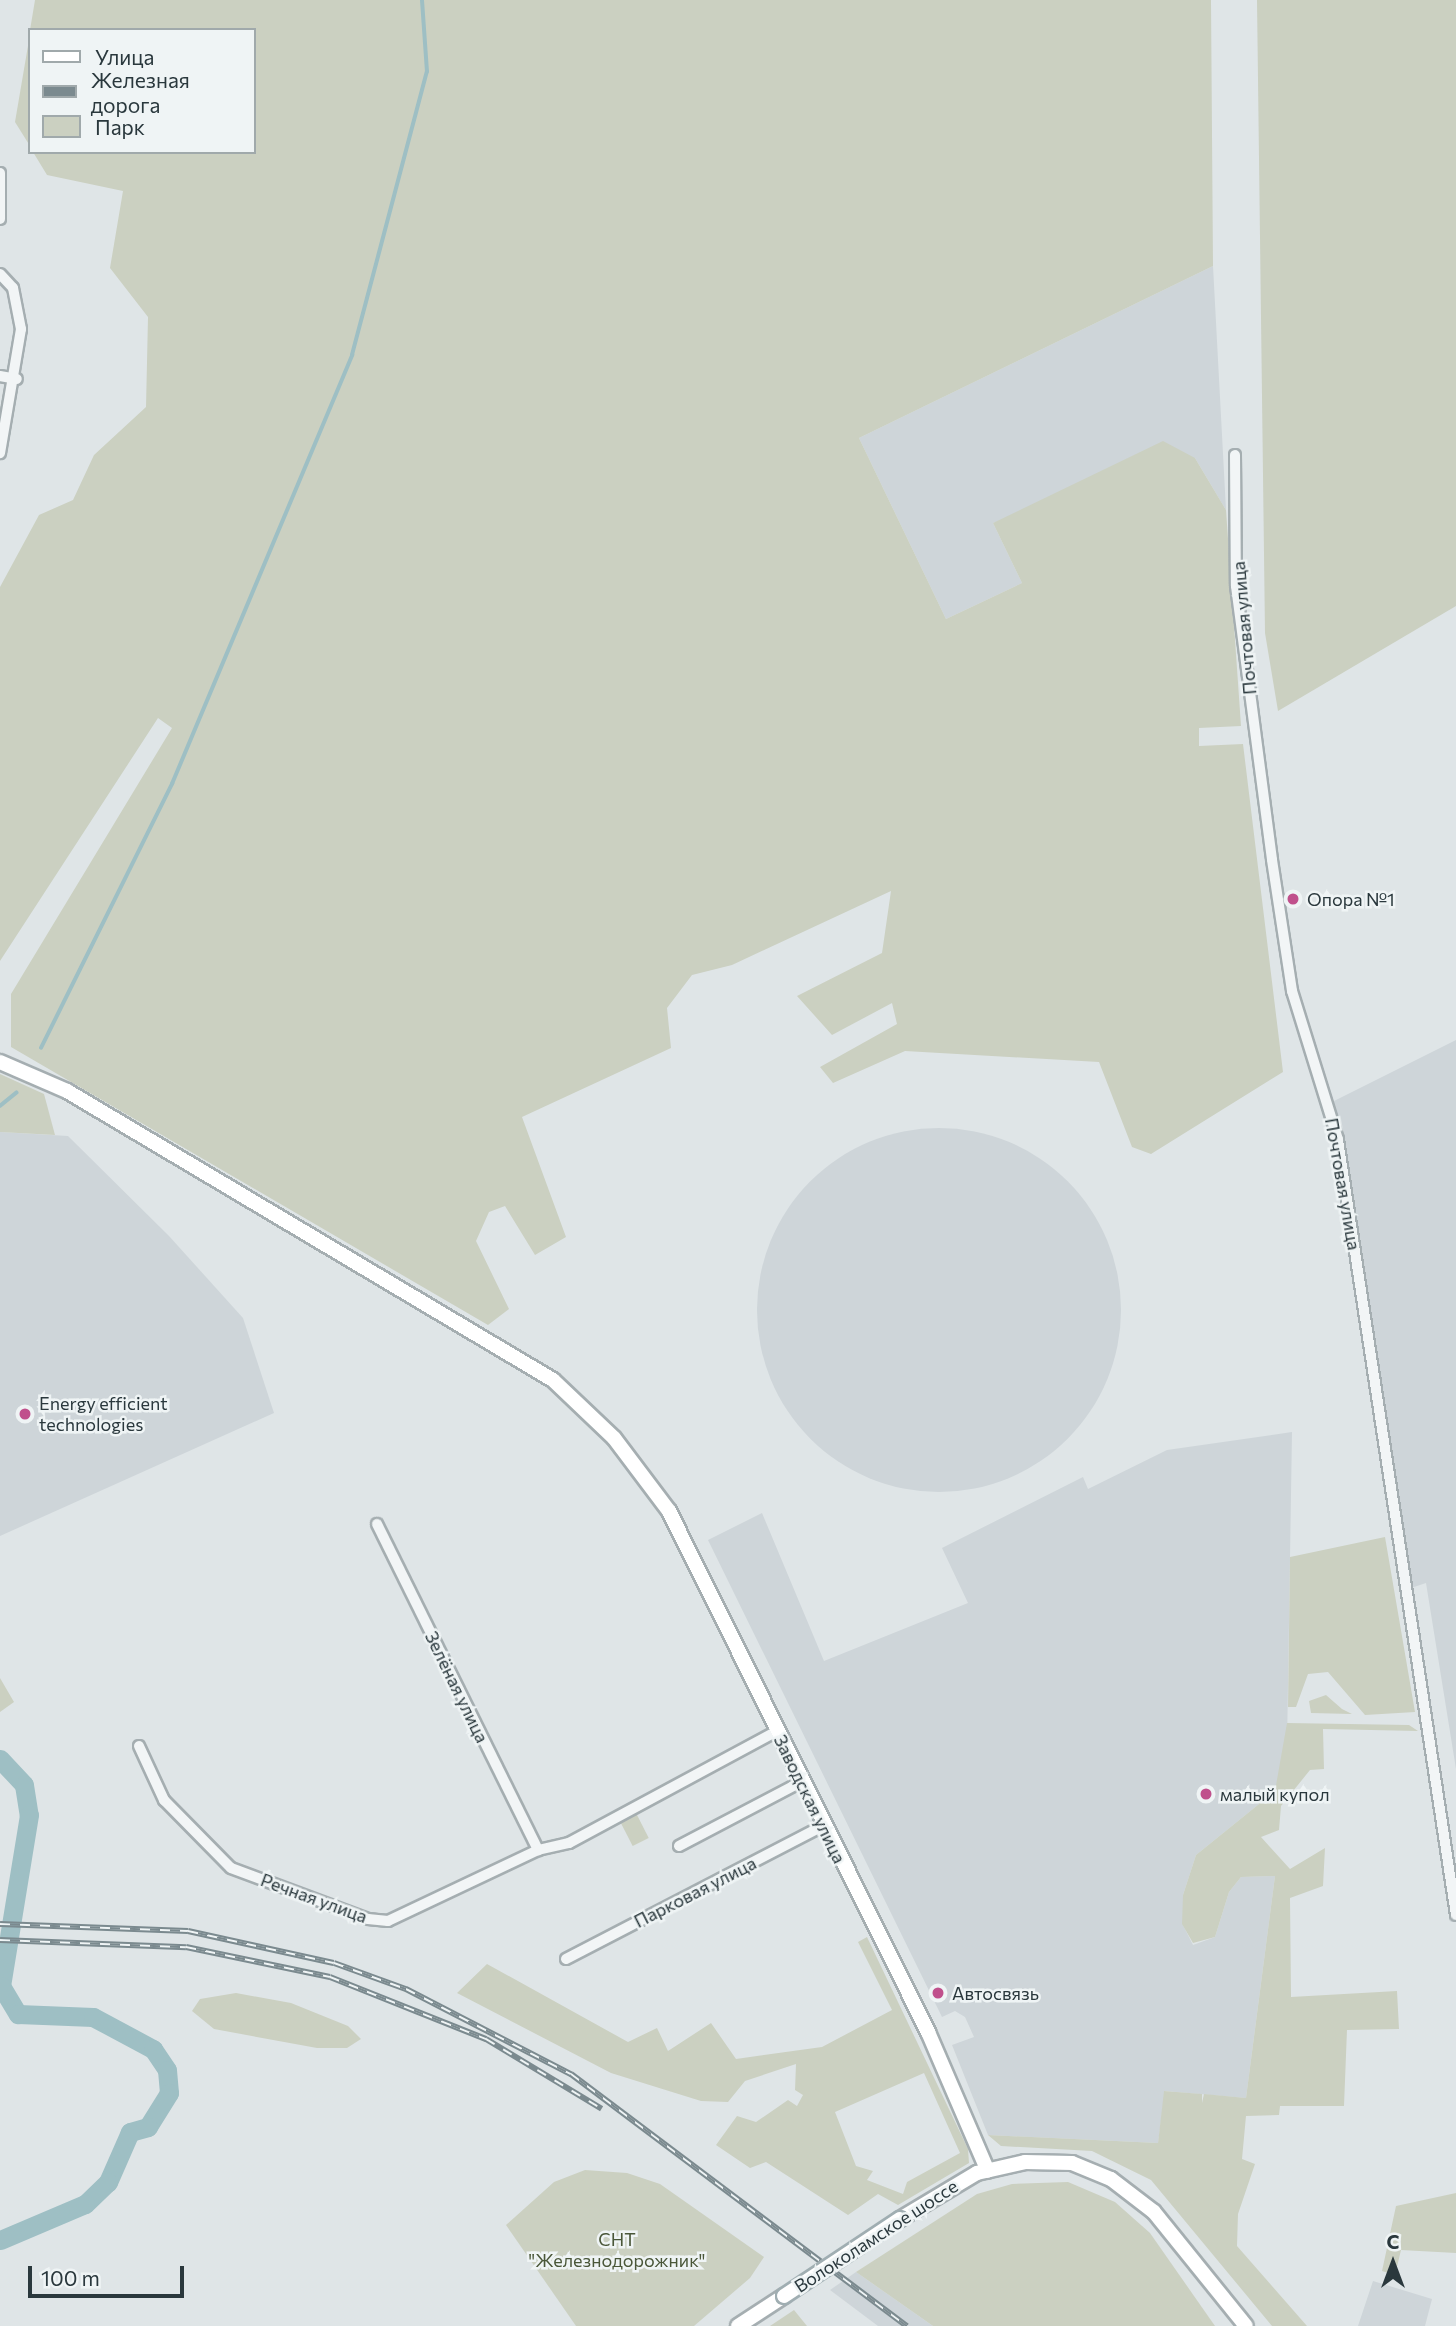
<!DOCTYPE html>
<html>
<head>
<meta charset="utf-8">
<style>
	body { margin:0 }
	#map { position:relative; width:1456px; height:2326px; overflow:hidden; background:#dfe5e7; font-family:Commissioner,sans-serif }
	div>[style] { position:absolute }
	.built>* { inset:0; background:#ced5d9 }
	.round { border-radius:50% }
	.green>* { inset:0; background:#cbd0c1; transform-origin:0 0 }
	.stream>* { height:3.5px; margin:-1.75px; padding:0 1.75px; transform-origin:1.75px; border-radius:1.75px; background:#9ebfc4 }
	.river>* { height:19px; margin:-9.5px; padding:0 9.5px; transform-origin:9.5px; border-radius:9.5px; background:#9ebfc4 }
	.roads { filter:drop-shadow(2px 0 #a5aeb1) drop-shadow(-2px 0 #a5aeb1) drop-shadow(0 2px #a5aeb1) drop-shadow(0 -2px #a5aeb1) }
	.street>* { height:10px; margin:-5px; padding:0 5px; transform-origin:5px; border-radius:5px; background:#f2f5f6 }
	.secondary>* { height:14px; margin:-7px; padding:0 7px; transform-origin:7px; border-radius:7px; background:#fff }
	.primary>* { height:14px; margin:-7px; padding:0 7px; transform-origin:7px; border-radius:7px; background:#fff }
	.rail>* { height:6px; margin-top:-3px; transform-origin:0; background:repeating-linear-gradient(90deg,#eff4f5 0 10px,#7b8a8f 0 20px); box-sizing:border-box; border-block:2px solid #7b8a8f }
	.bridges { filter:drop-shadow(2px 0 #a0aeb2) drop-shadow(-2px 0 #a0aeb2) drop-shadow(0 2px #a0aeb2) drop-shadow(0 -2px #a0aeb2) }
	.primary-bridge>* { height:14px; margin:-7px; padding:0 7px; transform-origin:7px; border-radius:7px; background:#fff }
	.dots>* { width:19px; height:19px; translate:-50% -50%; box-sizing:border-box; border:4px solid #eff4f5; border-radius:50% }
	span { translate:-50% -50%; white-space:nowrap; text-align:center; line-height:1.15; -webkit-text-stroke:5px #eff4f5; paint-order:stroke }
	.street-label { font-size:18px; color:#2a383d }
	.poi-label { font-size:18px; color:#2a383d }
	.left { translate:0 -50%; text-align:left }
	.park-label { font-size:18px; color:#4a5739 }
	.legend { position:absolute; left:28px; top:28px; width:228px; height:126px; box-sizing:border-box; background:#eff4f5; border:2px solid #a0a9ab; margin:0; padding:9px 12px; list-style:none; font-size:21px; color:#2a383d }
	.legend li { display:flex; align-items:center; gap:14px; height:35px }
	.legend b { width:35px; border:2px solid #a0a9ab }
	.north { position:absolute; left:1358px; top:2228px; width:70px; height:70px; -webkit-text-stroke:5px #eff4f5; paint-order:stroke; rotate:0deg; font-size:19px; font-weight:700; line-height:28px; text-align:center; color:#2a383d }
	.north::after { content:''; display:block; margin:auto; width:24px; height:32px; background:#2a383d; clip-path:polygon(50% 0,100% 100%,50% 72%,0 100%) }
	.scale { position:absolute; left:28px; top:2266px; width:156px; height:32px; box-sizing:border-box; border:4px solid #2a383d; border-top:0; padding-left:9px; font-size:21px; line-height:24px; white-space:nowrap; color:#2a383d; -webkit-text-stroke:5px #eff4f5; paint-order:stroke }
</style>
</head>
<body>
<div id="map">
	<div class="built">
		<i style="clip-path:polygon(1213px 266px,1226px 510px,1195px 458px,993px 523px,1022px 583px,946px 619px,859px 438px)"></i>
		<i style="clip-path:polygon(1456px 1040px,1456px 1769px,1426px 1583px,1405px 1590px,1328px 1104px)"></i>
		<i class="round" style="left:757px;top:1128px;width:364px;height:364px"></i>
		<i style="clip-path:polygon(0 1132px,68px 1136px,169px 1236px,243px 1318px,274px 1413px,0 1536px)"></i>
		<i style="clip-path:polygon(1292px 1432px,1287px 1747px,1275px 1791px,1196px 1855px,1183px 1895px,1183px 1925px,1193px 1945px,1215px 1937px,1229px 1892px,1241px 1877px,1275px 1876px,1246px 2098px,1165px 2091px,1158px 2143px,988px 2135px,952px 2045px,974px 2037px,965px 2017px,955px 2011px,942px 2017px,708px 1540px,762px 1513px,824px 1661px,968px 1603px,942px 1548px,1083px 1477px,1088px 1489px,1167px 1450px)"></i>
		<i style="clip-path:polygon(856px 2272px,933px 2326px,878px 2326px,830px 2290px)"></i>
		<i style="clip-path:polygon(1373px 2281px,1432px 2299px,1425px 2326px,1358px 2326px)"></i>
	</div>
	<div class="green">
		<i style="clip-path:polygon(35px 0,1211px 0,1213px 266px,859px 438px,946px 619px,1022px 583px,993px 523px,1163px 441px,1195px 458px,1226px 510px,1241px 726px,1199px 728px,1199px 746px,1243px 744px,1283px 1072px,1151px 1154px,1132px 1147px,1099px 1062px,905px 1051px,833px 1083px,820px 1067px,897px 1024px,892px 1003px,832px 1035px,797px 996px,882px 953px,891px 891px,732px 965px,692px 975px,667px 1008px,671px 1048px,522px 1117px,566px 1237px,535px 1255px,505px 1206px,489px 1212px,476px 1241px,509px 1309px,488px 1325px,11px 1047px,11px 994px,172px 728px,158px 718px,0 961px,0 587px,39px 515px,73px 500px,94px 455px,146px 407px,148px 317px,110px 268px,123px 191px,47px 175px,33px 152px,254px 152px,254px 30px,30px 30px)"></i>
		<i style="clip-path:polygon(1257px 0,1456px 0,1456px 606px,1278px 711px,1265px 633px)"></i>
		<i style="clip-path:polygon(30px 34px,30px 146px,15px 122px)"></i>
		<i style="clip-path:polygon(0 1074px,44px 1094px,55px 1135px,0 1132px)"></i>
		<i style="clip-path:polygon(1385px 1537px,1415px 1712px,1365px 1715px,1328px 1672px,1308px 1674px,1296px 1707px,1288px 1707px,1290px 1557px)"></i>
		<i style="clip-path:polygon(0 1678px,14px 1702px,0 1712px)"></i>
		<i style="clip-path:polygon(1326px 1695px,1342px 1709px,1352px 1714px,1311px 1713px,1309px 1701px)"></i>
		<i style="clip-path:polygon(1287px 1723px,1409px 1725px,1418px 1731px,1323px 1729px,1324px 1769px,1310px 1770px,1281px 1806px,1279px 1830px,1261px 1837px,1290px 1869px,1325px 1848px,1323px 1886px,1290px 1898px,1291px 1997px,1397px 1991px,1399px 2029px,1347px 2030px,1344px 2106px,1280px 2106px,1279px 2115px,1246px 2116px,1242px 2159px,1255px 2164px,1238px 2214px,1237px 2246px,1307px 2326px,1272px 2326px,1151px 2180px,1092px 2151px,1001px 2146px,988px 2135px,1158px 2143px,1164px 2091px,1202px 2094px,1202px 2103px,1204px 2094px,1246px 2098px,1275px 1876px,1241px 1877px,1229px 1892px,1215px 1937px,1193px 1943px,1182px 1924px,1183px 1895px,1196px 1855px,1275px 1791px)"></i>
		<i style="left:636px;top:1813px;width:28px;height:18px;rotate:63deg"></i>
		<i style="clip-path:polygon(evenodd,867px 1937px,968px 2149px,969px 2163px,898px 2205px,878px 2194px,848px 2215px,766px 2162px,750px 2168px,716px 2145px,737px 2116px,756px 2122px,788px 2100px,797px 2106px,803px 2095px,795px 2090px,796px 2064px,745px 2081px,728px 2102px,701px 2101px,611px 2073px,457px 1993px,487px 1964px,628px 2042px,657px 2028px,668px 2051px,711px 2023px,736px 2059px,822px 2047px,892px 2010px,858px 1942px,867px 1937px,924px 2073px,960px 2153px,907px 2182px,903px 2194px,867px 2180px,873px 2171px,856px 2166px,835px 2112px,924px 2073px)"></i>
		<i style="clip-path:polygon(236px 1993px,291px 2003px,348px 2026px,361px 2039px,347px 2048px,317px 2048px,214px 2029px,192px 2011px,200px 1999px)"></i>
		<i style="clip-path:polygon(585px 2170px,627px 2173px,660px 2184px,764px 2257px,750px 2278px,694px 2326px,576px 2326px,506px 2225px,554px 2182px)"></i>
		<i style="clip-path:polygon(1068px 2182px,1115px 2202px,1150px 2233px,1215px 2326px,933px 2326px,856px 2272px,977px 2194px,1012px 2184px)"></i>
		<i style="clip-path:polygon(1456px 2193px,1456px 2253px,1401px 2250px,1395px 2275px,1382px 2271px,1396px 2206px)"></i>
		<i style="clip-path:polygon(794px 2310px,807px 2326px,770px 2326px)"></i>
	</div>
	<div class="stream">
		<i style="left:41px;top:1048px;width:295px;rotate:-63.6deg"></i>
		<i style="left:172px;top:784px;width:465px;rotate:-67.2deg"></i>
		<i style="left:352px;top:355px;width:293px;rotate:-75.2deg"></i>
		<i style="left:427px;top:72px;width:72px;rotate:-94deg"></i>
		<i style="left:0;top:1106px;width:21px;rotate:-39deg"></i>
	</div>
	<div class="river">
		<i style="left:0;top:1759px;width:35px;rotate:47deg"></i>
		<i style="left:24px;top:1785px;width:30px;rotate:81deg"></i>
		<i style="left:29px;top:1815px;width:173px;rotate:99.3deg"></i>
		<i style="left:1px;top:1986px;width:33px;rotate:59deg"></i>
		<i style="left:18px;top:2014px;width:75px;rotate:2.3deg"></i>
		<i style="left:93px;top:2017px;width:68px;rotate:28.1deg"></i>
		<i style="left:153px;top:2049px;width:25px;rotate:56deg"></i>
		<i style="left:167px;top:2070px;width:23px;rotate:85deg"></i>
		<i style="left:169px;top:2093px;width:40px;rotate:122deg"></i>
		<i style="left:148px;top:2127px;width:19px;rotate:164deg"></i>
		<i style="left:130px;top:2132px;width:55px;rotate:113.7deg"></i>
		<i style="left:108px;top:2182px;width:32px;rotate:136deg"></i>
		<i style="left:85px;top:2204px;width:92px;rotate:157deg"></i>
	</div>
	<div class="roads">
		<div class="street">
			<i style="left:0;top:173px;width:46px;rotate:90deg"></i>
			<i style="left:0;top:274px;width:19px;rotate:47deg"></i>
			<i style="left:13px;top:288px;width:42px;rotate:79deg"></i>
			<i style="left:21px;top:329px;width:126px;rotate:99.6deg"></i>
			<i style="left:0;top:376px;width:17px;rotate:10deg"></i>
			<i style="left:1235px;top:455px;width:131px;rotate:89.6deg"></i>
			<i style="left:1236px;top:586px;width:276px;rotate:82.5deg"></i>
			<i style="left:1272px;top:860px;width:133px;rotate:81.3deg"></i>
			<i style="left:1292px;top:991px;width:156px;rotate:72.8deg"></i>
			<i style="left:1338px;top:1140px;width:784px;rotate:81.34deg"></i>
			<i style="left:377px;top:1524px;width:364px;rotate:63.7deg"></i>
			<i style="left:139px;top:1746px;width:60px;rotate:65.2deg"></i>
			<i style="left:164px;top:1800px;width:95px;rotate:45.4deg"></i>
			<i style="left:231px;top:1868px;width:146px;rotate:20.4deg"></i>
			<i style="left:368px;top:1919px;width:20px;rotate:6deg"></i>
			<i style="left:388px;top:1921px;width:166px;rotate:-25.3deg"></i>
			<i style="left:538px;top:1850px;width:32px;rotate:-13deg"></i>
			<i style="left:569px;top:1843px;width:236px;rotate:-28.3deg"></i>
			<i style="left:679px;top:1846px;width:138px;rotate:-27.7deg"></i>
			<i style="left:566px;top:1959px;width:289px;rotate:-27.4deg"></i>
		</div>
		<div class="secondary">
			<i style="left:0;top:1062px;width:73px;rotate:23.4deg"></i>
			<i style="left:67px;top:1091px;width:565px;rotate:30.74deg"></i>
			<i style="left:553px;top:1380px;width:84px;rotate:43.6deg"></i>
			<i style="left:614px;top:1438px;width:91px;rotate:53deg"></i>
			<i style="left:669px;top:1511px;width:582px;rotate:63.57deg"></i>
			<i style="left:928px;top:2032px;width:151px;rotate:66.7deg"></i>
		</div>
		<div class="primary">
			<i style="left:900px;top:2219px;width:90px;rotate:-30.9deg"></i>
			<i style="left:977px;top:2173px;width:49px;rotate:-12.9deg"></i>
			<i style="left:1025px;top:2162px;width:47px;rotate:1.2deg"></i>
			<i style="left:1072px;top:2163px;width:42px;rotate:22.3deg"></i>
			<i style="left:1111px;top:2179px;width:54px;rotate:37.5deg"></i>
			<i style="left:1154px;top:2212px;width:146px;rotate:51.1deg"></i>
			<i style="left:738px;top:2326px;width:55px;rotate:-33.1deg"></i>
		</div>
	</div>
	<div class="rail">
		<i style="left:0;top:1924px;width:188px;rotate:2.1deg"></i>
		<i style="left:188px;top:1931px;width:149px;rotate:12.4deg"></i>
		<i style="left:334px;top:1963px;width:77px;rotate:19.9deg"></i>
		<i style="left:406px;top:1989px;width:186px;rotate:27.3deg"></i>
		<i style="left:571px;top:2074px;width:420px;rotate:36.9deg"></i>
		<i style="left:0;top:1940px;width:186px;rotate:2.2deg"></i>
		<i style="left:186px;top:1947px;width:147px;rotate:11.8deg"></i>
		<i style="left:330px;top:1977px;width:168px;rotate:21.7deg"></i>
		<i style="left:486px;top:2039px;width:135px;rotate:31.1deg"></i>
	</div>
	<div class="bridges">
		<div class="primary-bridge">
			<i style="left:784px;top:2296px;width:139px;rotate:-33.6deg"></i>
		</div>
	</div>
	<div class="dots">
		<i style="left:1293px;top:899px;background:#c0508c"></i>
		<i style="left:25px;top:1414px;background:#c0508c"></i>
		<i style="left:1206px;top:1794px;background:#c0508c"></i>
		<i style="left:938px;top:1993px;background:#c0508c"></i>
	</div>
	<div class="street-label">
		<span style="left:1244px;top:628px;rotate:-95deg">Почтовая улица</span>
		<span style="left:1343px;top:1184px;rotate:80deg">Почтовая улица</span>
		<span style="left:457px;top:1687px;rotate:64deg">Зелёная улица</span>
		<span style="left:810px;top:1799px;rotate:64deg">Заводская улица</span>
		<span style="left:695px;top:1892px;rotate:-27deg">Парковая улица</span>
		<span style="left:314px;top:1898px;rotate:20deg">Речная улица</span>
		<span style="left:876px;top:2236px;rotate:-33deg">Волоколамское шоссе</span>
	</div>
	<div class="poi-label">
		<span class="left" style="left:1307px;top:899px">Опора №1</span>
		<span class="left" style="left:39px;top:1414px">Energy efficient<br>technologies</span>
		<span class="left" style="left:1220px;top:1794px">малый купол</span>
		<span class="left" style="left:952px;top:1993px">Автосвязь</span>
	</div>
	<div class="park-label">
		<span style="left:617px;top:2250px">СНТ<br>"Железнодорожник"</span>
	</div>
	<ul class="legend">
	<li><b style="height:9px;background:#fff"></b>Улица</li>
	<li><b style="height:9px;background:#7b8a8f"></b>Железная дорога</li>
	<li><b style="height:19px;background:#cbd0c1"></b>Парк</li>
	</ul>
	<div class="north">С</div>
	<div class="scale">100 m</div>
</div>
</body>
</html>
